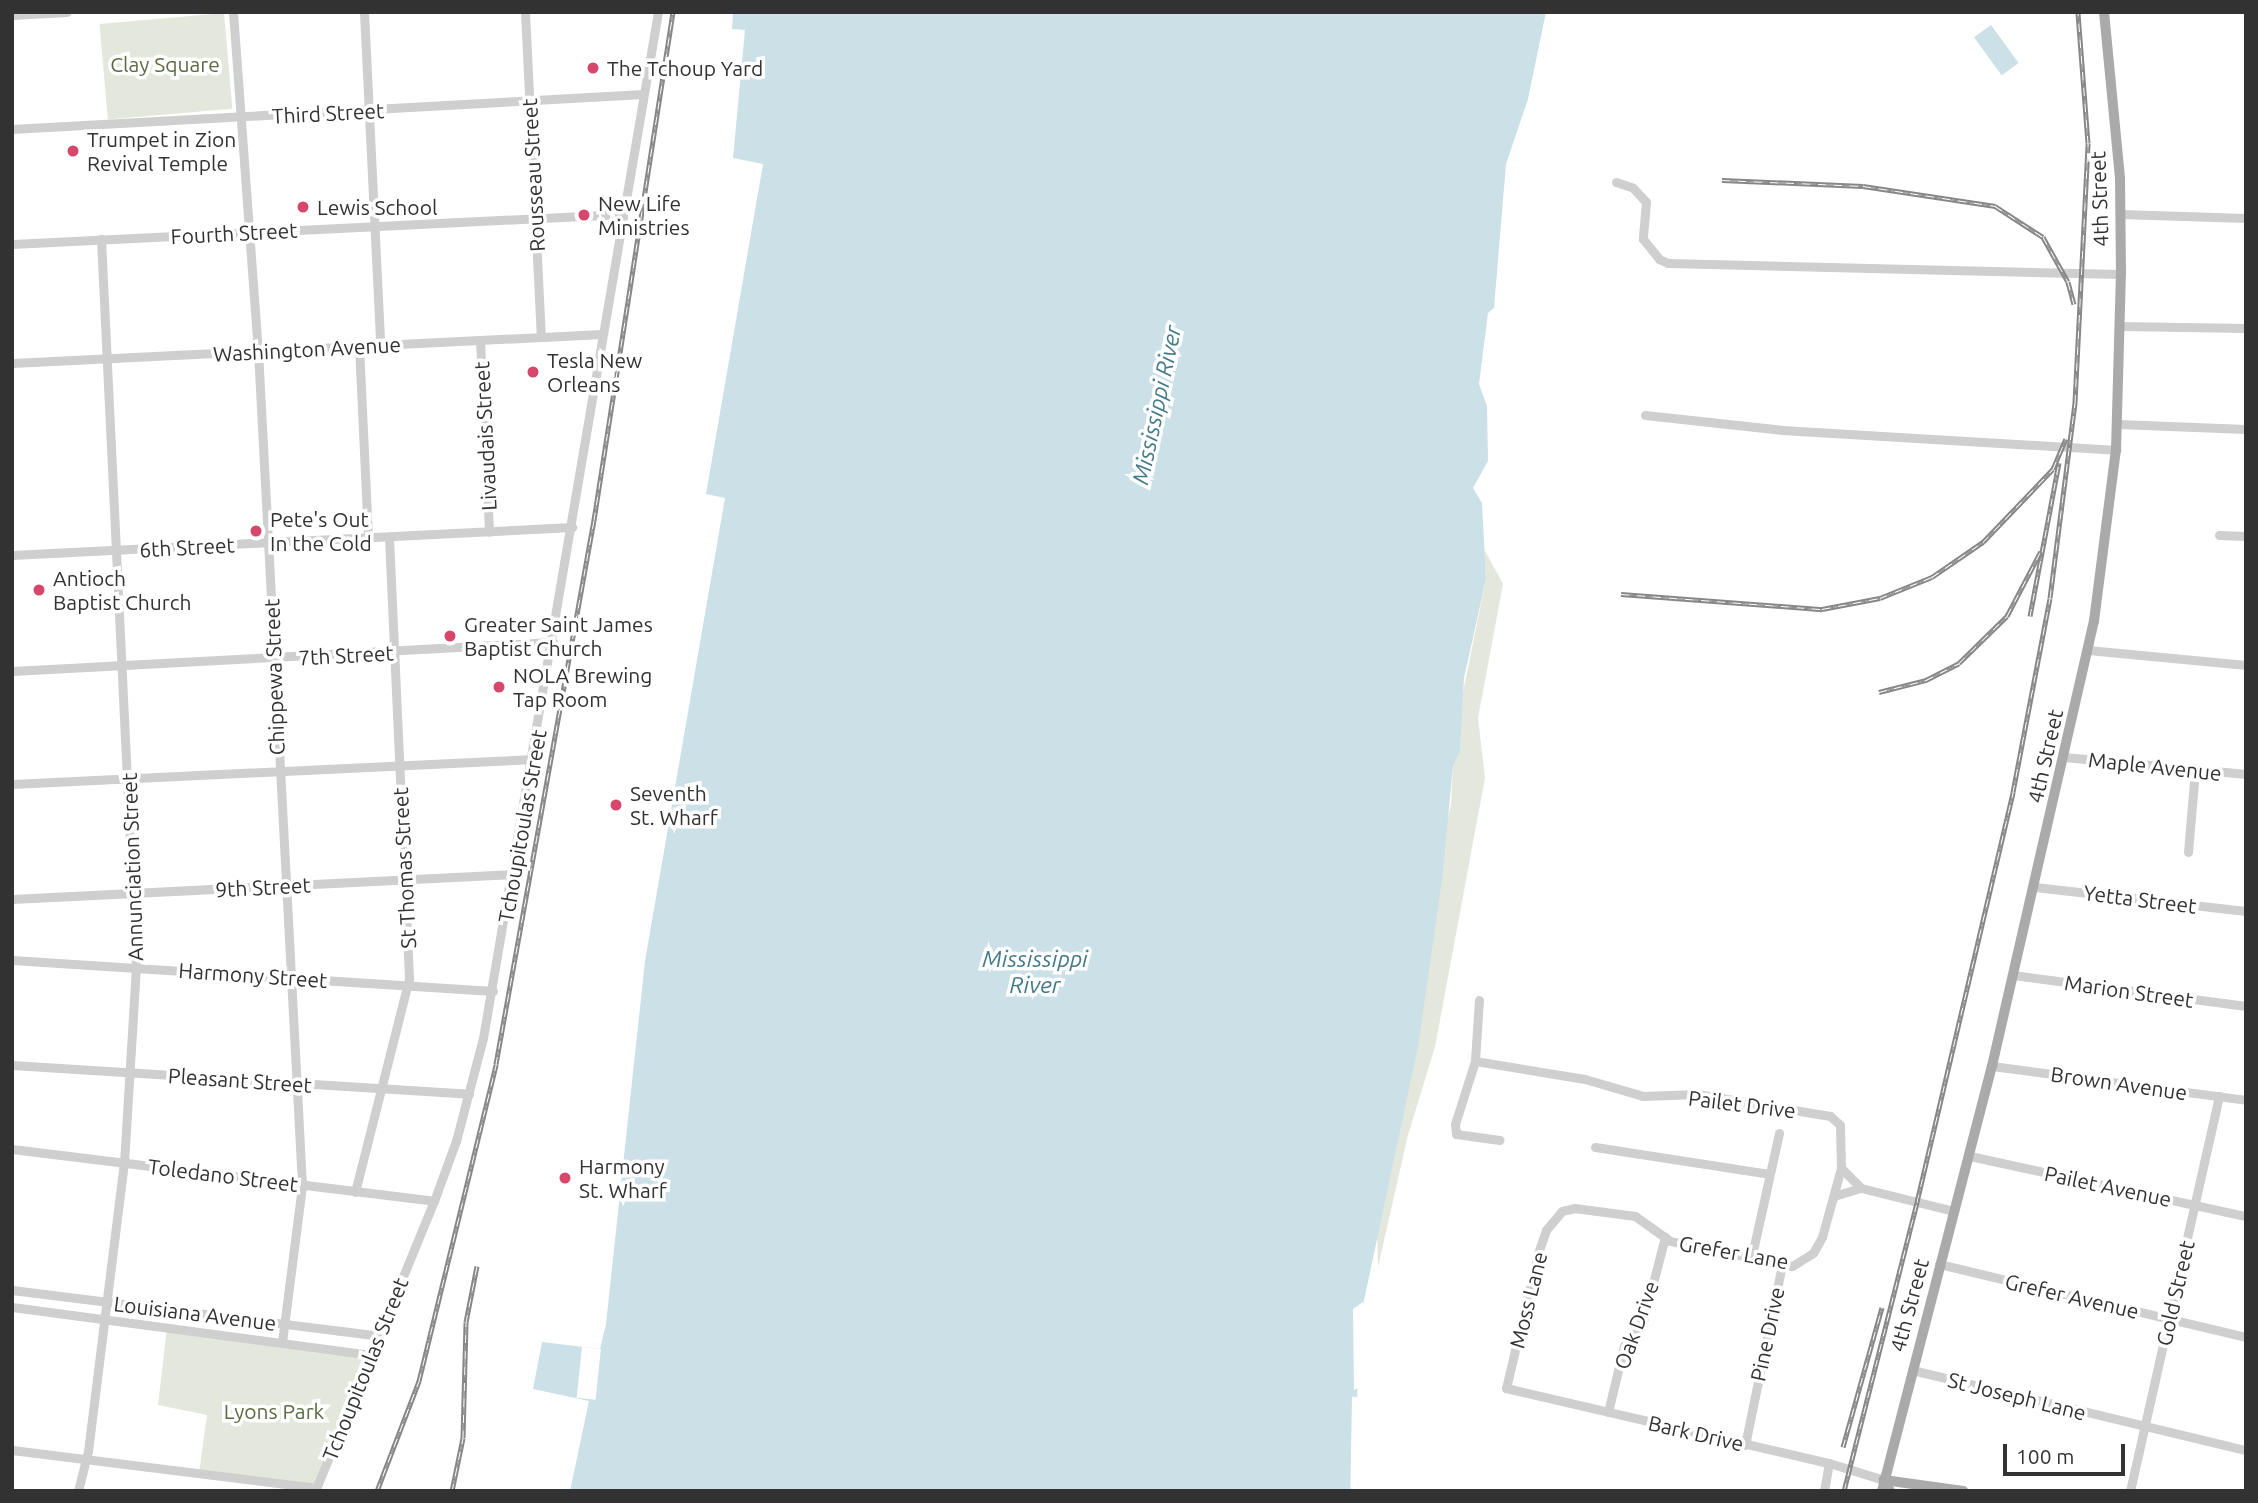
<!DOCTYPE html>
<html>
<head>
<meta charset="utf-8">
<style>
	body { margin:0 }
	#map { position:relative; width:2258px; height:1503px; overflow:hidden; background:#fff; font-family:Ubuntu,sans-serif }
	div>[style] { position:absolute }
	.green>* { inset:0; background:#e4e8dc; transform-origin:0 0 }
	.water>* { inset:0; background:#cbe1e7; transform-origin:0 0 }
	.pier>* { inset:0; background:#fff; transform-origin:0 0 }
	.minor>* { height:9px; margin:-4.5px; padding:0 4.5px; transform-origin:4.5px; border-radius:4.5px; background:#cfcfcf }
	.major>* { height:10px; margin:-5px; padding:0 5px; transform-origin:5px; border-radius:5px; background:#aaa }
	.rail>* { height:5px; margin-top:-2.5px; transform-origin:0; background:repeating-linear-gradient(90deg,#fff 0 8px,#878787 0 16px); box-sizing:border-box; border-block:2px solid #878787 }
	.dots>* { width:19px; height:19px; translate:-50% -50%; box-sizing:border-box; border:4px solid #fff; border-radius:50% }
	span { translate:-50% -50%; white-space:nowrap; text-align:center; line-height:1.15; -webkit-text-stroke:7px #fff; paint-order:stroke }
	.park-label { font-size:21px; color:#5c6b43 }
	.poi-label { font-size:21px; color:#323232 }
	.left { translate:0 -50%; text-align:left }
	.street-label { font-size:21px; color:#323232 }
	.water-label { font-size:23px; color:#437a88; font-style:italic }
	.frame { position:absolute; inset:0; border:14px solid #323232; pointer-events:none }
	.scale { position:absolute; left:2003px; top:1444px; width:122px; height:32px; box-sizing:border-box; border:4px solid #323232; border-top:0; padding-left:9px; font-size:21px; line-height:24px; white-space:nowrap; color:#323232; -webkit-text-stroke:5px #fff; paint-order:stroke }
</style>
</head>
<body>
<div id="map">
	<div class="green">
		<i style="left:224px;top:13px;width:96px;height:125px;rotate:85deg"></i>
		<i style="clip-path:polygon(1484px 549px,1503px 584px,1478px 718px,1485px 778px,1435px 1047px,1408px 1135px,1378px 1267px,1377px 1227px,1442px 881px,1443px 835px,1451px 805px,1453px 767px,1460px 752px,1461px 702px,1486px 579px)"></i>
		<i style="clip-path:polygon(167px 1327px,371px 1355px,316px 1488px,199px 1473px,207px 1415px,158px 1405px)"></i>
	</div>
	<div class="water">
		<i style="clip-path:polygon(733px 12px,1546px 12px,1528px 99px,1506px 164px,1494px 308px,1488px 313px,1479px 384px,1487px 406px,1488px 461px,1473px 488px,1482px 503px,1486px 579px,1464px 678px,1460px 752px,1453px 767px,1442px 881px,1418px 1047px,1359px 1324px,1355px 1491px,570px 1491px,589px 1401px,533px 1389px,542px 1342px,600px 1349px,606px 1324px,645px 961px,725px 498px,706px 494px,763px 164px,733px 158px,745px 30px,732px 29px)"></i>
		<i style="left:1991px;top:25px;width:47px;height:21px;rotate:54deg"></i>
	</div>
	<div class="pier">
		<i style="clip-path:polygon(1363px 1302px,1360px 1387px,1354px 1390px,1353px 1309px)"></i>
		<i style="left:582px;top:1347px;width:19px;height:51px;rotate:6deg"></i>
		<i style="left:1360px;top:1397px;width:94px;height:8px;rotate:91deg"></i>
	</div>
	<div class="minor">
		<i style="left:233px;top:12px;width:340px;rotate:85.8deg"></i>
		<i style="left:258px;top:351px;width:836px;rotate:86.98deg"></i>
		<i style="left:302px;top:1186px;width:157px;rotate:97.3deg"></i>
		<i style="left:364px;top:12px;width:333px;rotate:87.2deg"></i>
		<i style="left:525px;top:12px;width:325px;rotate:87.2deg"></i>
		<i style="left:12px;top:15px;width:55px;rotate:-3.1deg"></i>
		<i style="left:12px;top:129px;width:632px;rotate:-3.17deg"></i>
		<i style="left:1616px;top:182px;width:18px;rotate:19deg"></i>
		<i style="left:1633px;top:188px;width:19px;rotate:47deg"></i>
		<i style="left:1646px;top:202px;width:37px;rotate:95deg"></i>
		<i style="left:1643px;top:239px;width:26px;rotate:51deg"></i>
		<i style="left:1659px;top:259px;width:10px;rotate:24deg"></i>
		<i style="left:1668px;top:263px;width:453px;rotate:1.4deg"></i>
		<i style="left:2120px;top:214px;width:126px;rotate:1.8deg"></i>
		<i style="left:12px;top:244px;width:612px;rotate:-2.81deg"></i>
		<i style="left:2119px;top:326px;width:127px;rotate:0.9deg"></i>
		<i style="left:480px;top:340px;width:192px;rotate:87.3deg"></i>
		<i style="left:359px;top:346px;width:192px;rotate:87.3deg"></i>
		<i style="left:12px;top:363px;width:591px;rotate:-2.81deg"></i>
		<i style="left:1645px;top:415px;width:138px;rotate:6.2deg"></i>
		<i style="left:1782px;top:430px;width:335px;rotate:3.4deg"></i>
		<i style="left:2118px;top:424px;width:128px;rotate:2.2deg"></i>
		<i style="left:2219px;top:535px;width:27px;rotate:2deg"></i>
		<i style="left:12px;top:555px;width:561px;rotate:-2.86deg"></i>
		<i style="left:2088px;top:650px;width:159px;rotate:5.4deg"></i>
		<i style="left:12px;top:671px;width:542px;rotate:-3.07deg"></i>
		<i style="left:2064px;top:757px;width:183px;rotate:5.3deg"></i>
		<i style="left:12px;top:784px;width:523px;rotate:-2.74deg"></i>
		<i style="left:2188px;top:852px;width:81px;rotate:-85.1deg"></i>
		<i style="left:2035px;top:887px;width:212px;rotate:6.5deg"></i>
		<i style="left:12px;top:899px;width:503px;rotate:-2.85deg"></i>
		<i style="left:12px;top:960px;width:482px;rotate:3.7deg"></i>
		<i style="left:2013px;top:975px;width:235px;rotate:7.6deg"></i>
		<i style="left:1479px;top:1000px;width:61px;rotate:93.8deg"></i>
		<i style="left:1475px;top:1061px;width:66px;rotate:107.6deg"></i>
		<i style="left:1455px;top:1124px;width:10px;rotate:84deg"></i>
		<i style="left:1456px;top:1134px;width:44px;rotate:7.8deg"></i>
		<i style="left:1475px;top:1061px;width:111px;rotate:9.3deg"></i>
		<i style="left:1585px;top:1079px;width:60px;rotate:16.3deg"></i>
		<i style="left:1643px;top:1096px;width:54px;rotate:-2.1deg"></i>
		<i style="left:1697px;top:1094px;width:135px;rotate:9.4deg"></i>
		<i style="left:1830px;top:1116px;width:13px;rotate:42deg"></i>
		<i style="left:1840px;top:1125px;width:43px;rotate:88.7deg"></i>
		<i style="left:1841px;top:1168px;width:72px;rotate:105.4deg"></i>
		<i style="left:1822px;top:1237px;width:18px;rotate:119deg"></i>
		<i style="left:1813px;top:1253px;width:25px;rotate:148deg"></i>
		<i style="left:1792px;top:1266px;width:125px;rotate:-168.4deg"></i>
		<i style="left:1670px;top:1241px;width:43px;rotate:-144.5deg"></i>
		<i style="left:1635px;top:1216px;width:61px;rotate:-172.4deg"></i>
		<i style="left:1575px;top:1208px;width:13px;rotate:167deg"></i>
		<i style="left:1562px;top:1211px;width:25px;rotate:130deg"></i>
		<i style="left:1546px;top:1230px;width:24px;rotate:109deg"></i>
		<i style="left:1538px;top:1253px;width:139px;rotate:103.3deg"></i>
		<i style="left:1506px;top:1388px;width:332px;rotate:13.1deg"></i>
		<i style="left:1829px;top:1463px;width:58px;rotate:17.2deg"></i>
		<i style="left:12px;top:1065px;width:458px;rotate:3.6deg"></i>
		<i style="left:1992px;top:1066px;width:256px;rotate:7.6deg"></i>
		<i style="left:1595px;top:1147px;width:176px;rotate:8.8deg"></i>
		<i style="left:12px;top:1149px;width:425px;rotate:7deg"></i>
		<i style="left:1970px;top:1156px;width:282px;rotate:12.3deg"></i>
		<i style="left:1861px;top:1188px;width:96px;rotate:13.9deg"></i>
		<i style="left:355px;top:1192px;width:221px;rotate:-75.8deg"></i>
		<i style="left:409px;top:978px;width:441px;rotate:-92.6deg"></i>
		<i style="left:1834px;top:1196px;width:28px;rotate:-17deg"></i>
		<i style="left:1861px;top:1188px;width:28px;rotate:-135deg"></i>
		<i style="left:1752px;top:1255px;width:125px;rotate:-77.5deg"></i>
		<i style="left:1939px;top:1264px;width:316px;rotate:13.4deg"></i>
		<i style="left:12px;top:1290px;width:370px;rotate:7.1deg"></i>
		<i style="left:12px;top:1307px;width:362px;rotate:7.6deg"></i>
		<i style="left:1912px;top:1370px;width:343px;rotate:13.5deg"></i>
		<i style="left:1608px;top:1412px;width:68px;rotate:-76.4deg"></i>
		<i style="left:1624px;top:1346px;width:34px;rotate:-54deg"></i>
		<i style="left:1644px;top:1318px;width:84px;rotate:-75.5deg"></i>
		<i style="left:1745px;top:1445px;width:185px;rotate:-78.4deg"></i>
		<i style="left:12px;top:1450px;width:306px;rotate:7.1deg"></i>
		<i style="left:78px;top:1491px;width:41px;rotate:-76deg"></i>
		<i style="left:88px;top:1451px;width:290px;rotate:-82.9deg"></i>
		<i style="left:124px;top:1163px;width:195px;rotate:-86.5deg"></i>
		<i style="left:136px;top:968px;width:730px;rotate:-92.75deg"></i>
		<i style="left:315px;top:1491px;width:313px;rotate:-67.7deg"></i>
		<i style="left:434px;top:1201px;width:64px;rotate:-69.9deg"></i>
		<i style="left:456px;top:1141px;width:106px;rotate:-75.3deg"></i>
		<i style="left:483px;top:1038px;width:1041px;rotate:-80.32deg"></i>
		<i style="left:1824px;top:1491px;width:28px;rotate:-80deg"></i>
		<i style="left:2130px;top:1491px;width:405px;rotate:-77.3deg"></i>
	</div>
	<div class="major">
		<i style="left:1882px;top:1491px;width:439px;rotate:-75.5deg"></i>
		<i style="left:1992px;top:1066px;width:457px;rotate:-77.1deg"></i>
		<i style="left:2094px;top:621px;width:172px;rotate:-82.7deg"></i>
		<i style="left:2116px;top:450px;width:176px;rotate:-88.4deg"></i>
		<i style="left:2121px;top:274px;width:96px;rotate:-90.6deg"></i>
		<i style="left:2120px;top:178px;width:167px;rotate:-95.5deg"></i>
		<i style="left:1890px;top:1491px;width:13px;rotate:-119deg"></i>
		<i style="left:1884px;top:1480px;width:80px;rotate:7.9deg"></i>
	</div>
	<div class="rail">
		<i style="left:1722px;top:180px;width:141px;rotate:2.4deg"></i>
		<i style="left:1863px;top:186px;width:134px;rotate:8.6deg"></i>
		<i style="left:1995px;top:206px;width:57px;rotate:32.9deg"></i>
		<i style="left:2043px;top:237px;width:51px;rotate:60.9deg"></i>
		<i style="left:2068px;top:282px;width:23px;rotate:75deg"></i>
		<i style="left:1621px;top:594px;width:202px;rotate:4.3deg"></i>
		<i style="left:1822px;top:609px;width:59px;rotate:-10.7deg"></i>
		<i style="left:1880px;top:598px;width:56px;rotate:-22deg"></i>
		<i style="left:1932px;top:577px;width:62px;rotate:-34.5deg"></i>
		<i style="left:1983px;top:542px;width:101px;rotate:-46.2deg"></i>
		<i style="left:2053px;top:469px;width:33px;rotate:-67deg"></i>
		<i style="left:2030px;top:616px;width:156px;rotate:-79.3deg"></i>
		<i style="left:1879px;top:692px;width:49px;rotate:-14.3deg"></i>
		<i style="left:1926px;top:680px;width:37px;rotate:-27deg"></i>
		<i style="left:1959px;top:663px;width:67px;rotate:-44.4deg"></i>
		<i style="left:2007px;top:616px;width:73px;rotate:-62.4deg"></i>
		<i style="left:1843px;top:1447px;width:145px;rotate:-74.4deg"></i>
		<i style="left:377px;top:1491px;width:118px;rotate:-69.1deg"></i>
		<i style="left:419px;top:1381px;width:326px;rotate:-76.3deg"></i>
		<i style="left:496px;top:1064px;width:553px;rotate:-79.79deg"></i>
		<i style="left:594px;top:520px;width:514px;rotate:-81.16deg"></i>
		<i style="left:452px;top:1491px;width:54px;rotate:-78.3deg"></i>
		<i style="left:463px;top:1438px;width:116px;rotate:-88.5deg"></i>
		<i style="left:466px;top:1322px;width:57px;rotate:-78.9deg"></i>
		<i style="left:1844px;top:1491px;width:298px;rotate:-75.8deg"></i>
		<i style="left:1917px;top:1202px;width:421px;rotate:-76.8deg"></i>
		<i style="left:2013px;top:792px;width:197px;rotate:-79.2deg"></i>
		<i style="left:2050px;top:598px;width:198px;rotate:-82.7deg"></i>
		<i style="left:2075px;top:402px;width:259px;rotate:-87.1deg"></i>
		<i style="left:2088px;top:143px;width:131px;rotate:-94.4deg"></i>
	</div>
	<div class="dots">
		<i style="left:593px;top:68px;background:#d7476b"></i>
		<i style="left:73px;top:151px;background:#d7476b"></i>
		<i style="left:303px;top:207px;background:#d7476b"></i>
		<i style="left:584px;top:215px;background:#d7476b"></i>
		<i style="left:533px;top:372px;background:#d7476b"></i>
		<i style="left:256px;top:531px;background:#d7476b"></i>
		<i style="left:39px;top:590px;background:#d7476b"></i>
		<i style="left:450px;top:636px;background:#d7476b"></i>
		<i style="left:499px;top:687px;background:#d7476b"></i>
		<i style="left:616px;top:805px;background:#d7476b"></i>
		<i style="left:565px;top:1178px;background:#d7476b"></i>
	</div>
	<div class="park-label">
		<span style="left:165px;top:64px">Clay Square</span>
		<span style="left:274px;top:1411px">Lyons Park</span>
	</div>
	<div class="poi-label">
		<span class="left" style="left:607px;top:68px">The Tchoup Yard</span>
		<span class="left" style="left:87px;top:151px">Trumpet in Zion<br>Revival Temple</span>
		<span class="left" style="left:598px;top:215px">New Life<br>Ministries</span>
		<span class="left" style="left:317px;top:207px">Lewis School</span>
		<span class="left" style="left:547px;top:372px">Tesla New<br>Orleans</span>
		<span class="left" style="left:270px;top:531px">Pete's Out<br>In the Cold</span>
		<span class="left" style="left:53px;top:590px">Antioch<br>Baptist Church</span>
		<span class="left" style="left:464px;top:636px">Greater Saint James<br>Baptist Church</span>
		<span class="left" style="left:513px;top:687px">NOLA Brewing<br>Tap Room</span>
		<span class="left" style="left:630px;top:805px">Seventh<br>St. Wharf</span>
		<span class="left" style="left:579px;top:1178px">Harmony<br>St. Wharf</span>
	</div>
	<div class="street-label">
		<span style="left:328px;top:113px;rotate:-3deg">Third Street</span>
		<span style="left:533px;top:175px;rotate:-93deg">Rousseau Street</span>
		<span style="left:2099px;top:199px;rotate:-92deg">4th Street</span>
		<span style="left:234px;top:233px;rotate:-3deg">Fourth Street</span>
		<span style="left:307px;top:349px;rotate:-3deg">Washington Avenue</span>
		<span style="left:485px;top:436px;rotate:-93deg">Livaudais Street</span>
		<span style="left:187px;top:547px;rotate:-3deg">6th Street</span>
		<span style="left:346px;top:655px;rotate:-3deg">7th Street</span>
		<span style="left:274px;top:677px;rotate:-92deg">Chippewa Street</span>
		<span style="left:2045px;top:756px;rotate:-77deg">4th Street</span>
		<span style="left:2155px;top:766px;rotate:6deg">Maple Avenue</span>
		<span style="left:522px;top:826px;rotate:-80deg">Tchoupitoulas Street</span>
		<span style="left:132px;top:867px;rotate:-92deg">Annunciation Street</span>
		<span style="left:404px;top:868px;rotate:-93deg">St Thomas Street</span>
		<span style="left:263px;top:887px;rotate:-3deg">9th Street</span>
		<span style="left:2140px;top:899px;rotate:7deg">Yetta Street</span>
		<span style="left:253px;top:975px;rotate:4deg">Harmony Street</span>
		<span style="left:2129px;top:991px;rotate:8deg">Marion Street</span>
		<span style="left:240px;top:1080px;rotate:4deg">Pleasant Street</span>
		<span style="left:2119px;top:1083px;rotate:8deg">Brown Avenue</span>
		<span style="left:1742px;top:1104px;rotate:7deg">Pailet Drive</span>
		<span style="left:223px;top:1175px;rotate:7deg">Toledano Street</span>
		<span style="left:2108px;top:1186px;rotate:12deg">Pailet Avenue</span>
		<span style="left:1734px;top:1252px;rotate:10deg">Grefer Lane</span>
		<span style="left:2175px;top:1293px;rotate:-77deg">Gold Street</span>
		<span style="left:2072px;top:1296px;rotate:13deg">Grefer Avenue</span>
		<span style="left:1528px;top:1300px;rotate:-76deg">Moss Lane</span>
		<span style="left:1909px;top:1305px;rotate:-75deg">4th Street</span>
		<span style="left:195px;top:1313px;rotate:7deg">Louisiana Avenue</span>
		<span style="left:1636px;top:1325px;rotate:-70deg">Oak Drive</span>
		<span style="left:1767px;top:1334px;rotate:-78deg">Pine Drive</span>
		<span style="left:365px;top:1369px;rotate:-68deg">Tchoupitoulas Street</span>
		<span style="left:2017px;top:1396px;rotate:14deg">St Joseph Lane</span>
		<span style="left:1696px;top:1433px;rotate:13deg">Bark Drive</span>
	</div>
	<div class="water-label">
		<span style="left:1157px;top:405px;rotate:-78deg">Mississippi River</span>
		<span style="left:1035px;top:972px">Mississippi<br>River</span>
	</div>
	<div class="frame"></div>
	<div class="scale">100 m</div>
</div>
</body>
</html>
